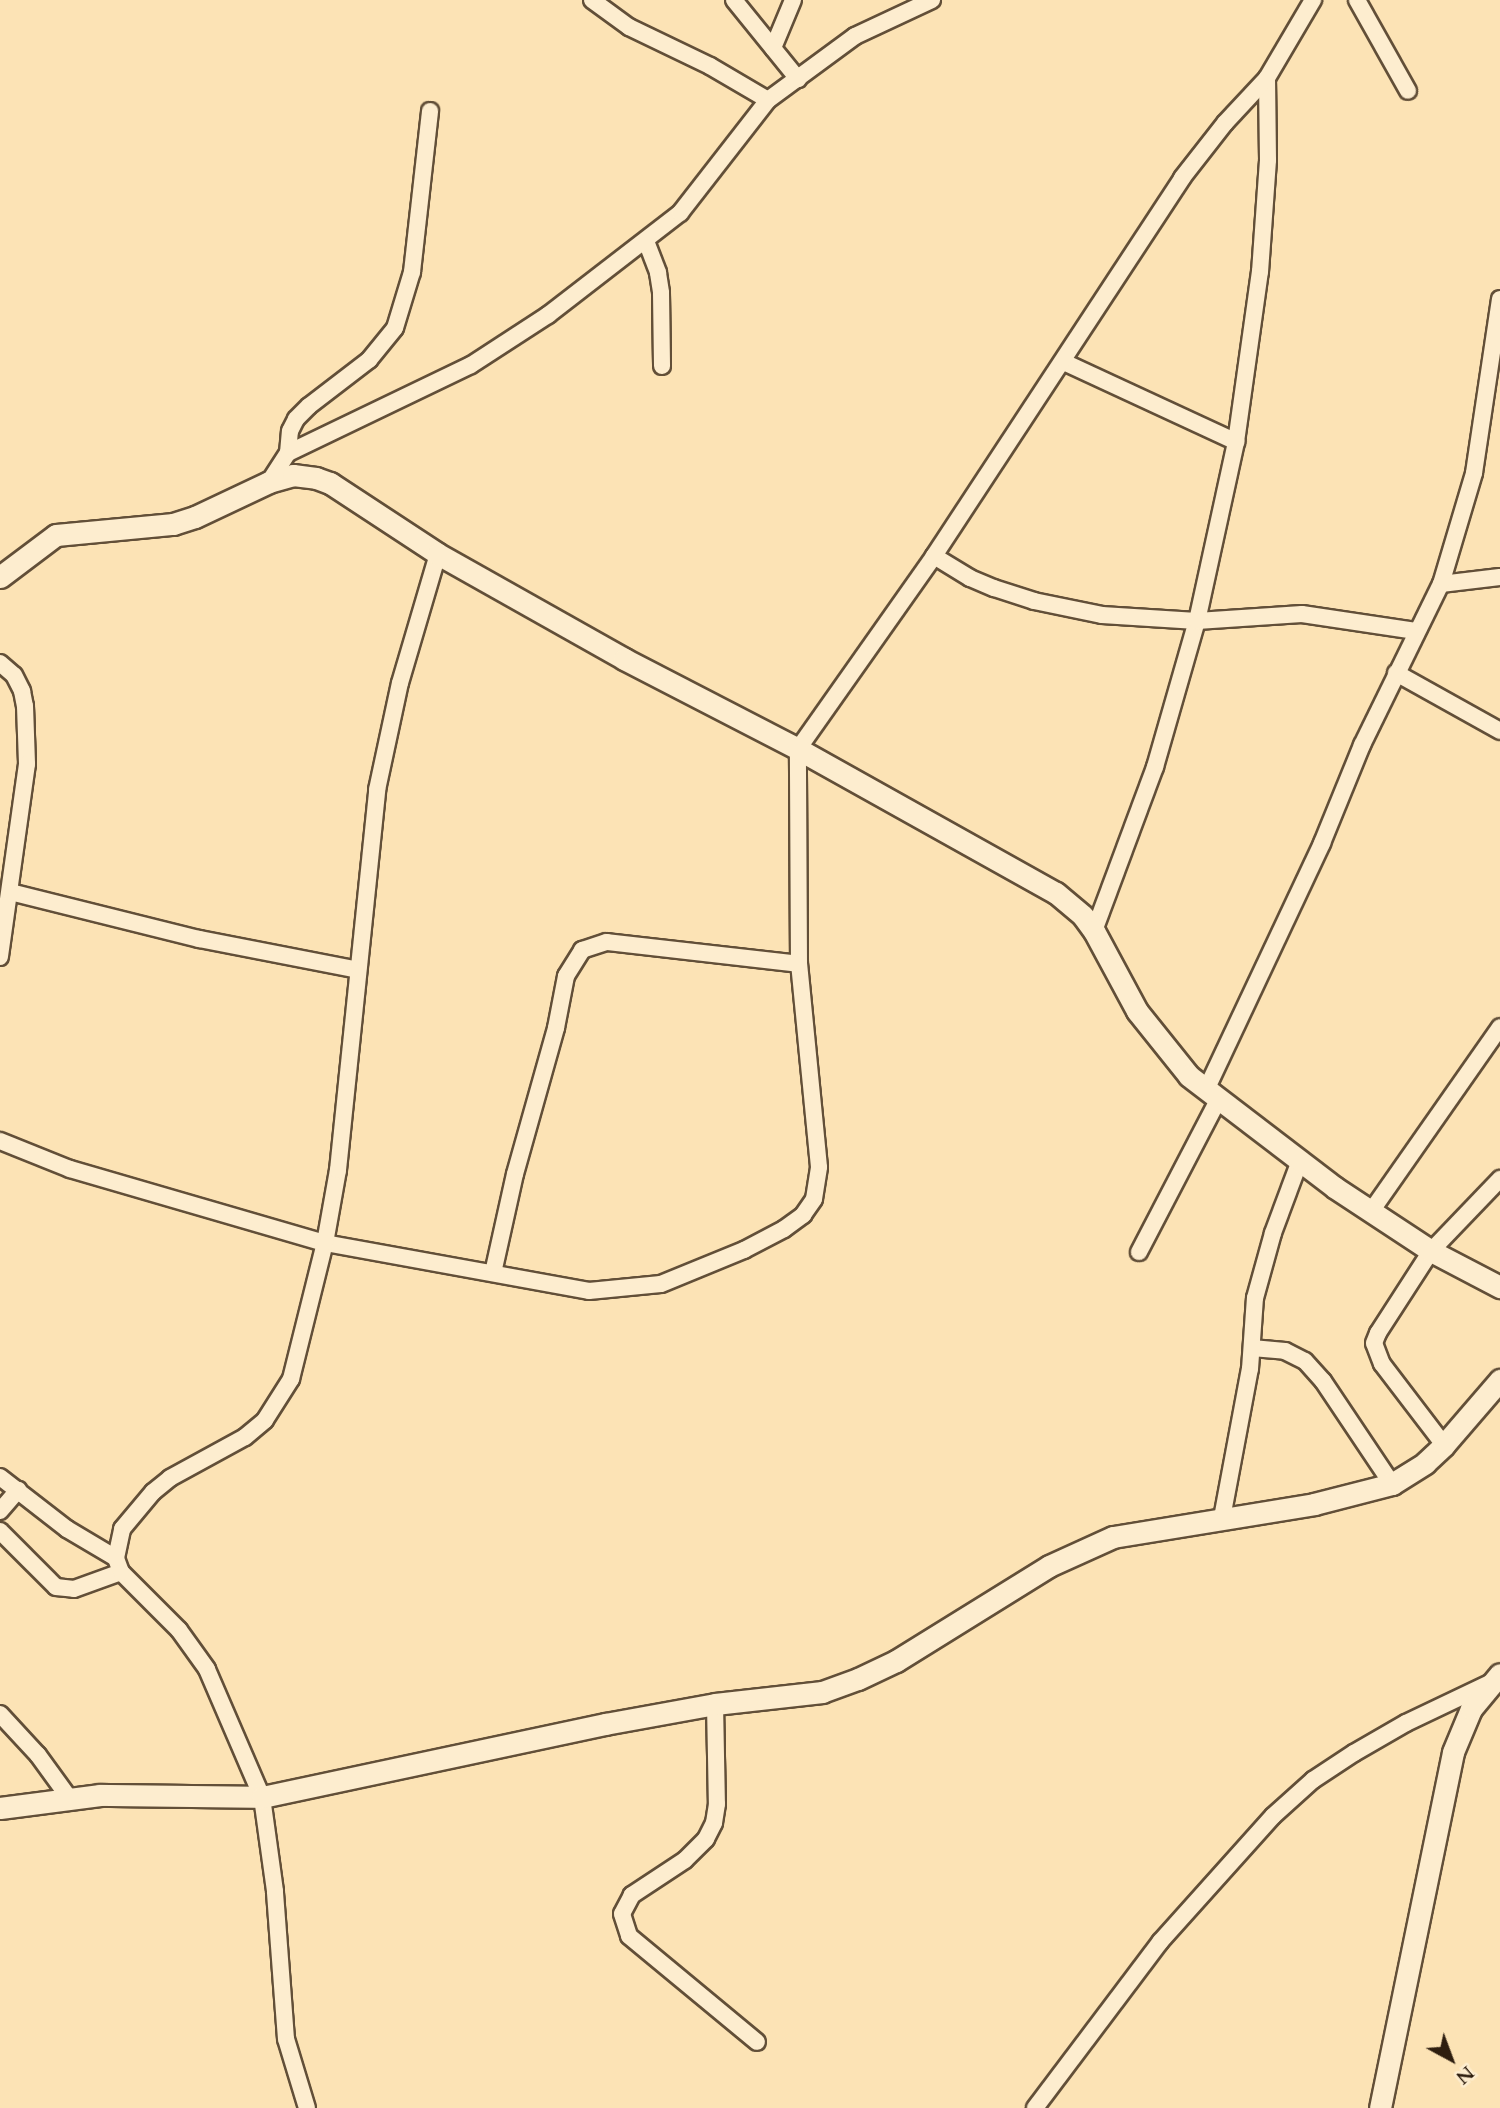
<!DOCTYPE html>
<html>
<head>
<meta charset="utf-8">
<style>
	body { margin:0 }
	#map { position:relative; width:1500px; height:2108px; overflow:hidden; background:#fce3b5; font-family:Cardo,serif }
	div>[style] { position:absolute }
	.roads { filter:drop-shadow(2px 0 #624f38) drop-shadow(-2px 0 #624f38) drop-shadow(0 2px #624f38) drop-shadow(0 -2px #624f38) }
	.street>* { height:16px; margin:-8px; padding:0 8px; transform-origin:8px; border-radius:8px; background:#fdedcf }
	.secondary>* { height:21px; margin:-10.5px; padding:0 10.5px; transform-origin:10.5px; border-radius:10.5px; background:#fdedcf }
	span { translate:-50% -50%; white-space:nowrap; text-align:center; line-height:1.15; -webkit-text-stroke:5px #fdedcf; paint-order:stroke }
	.north { position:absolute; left:1416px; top:2024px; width:70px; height:70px; -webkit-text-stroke:5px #fdedcf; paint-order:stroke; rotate:139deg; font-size:19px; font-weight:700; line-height:28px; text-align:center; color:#2e1e0f }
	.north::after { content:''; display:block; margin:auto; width:24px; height:32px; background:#2e1e0f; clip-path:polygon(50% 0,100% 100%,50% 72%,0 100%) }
</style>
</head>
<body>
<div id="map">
	<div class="roads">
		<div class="street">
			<i style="left:592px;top:0;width:46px;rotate:36.1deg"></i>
			<i style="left:629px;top:27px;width:90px;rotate:25.7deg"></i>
			<i style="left:710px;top:66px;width:67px;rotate:30.4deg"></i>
			<i style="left:734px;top:0;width:102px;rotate:51deg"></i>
			<i style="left:1357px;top:0;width:104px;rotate:60.7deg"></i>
			<i style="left:773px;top:48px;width:52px;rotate:-67.4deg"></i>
			<i style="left:646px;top:241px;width:34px;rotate:69deg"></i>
			<i style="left:658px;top:273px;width:20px;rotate:81deg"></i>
			<i style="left:661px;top:293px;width:73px;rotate:89.2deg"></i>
			<i style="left:1064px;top:362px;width:190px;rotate:24.9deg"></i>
			<i style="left:288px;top:453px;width:22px;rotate:-85deg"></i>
			<i style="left:290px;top:431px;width:13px;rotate:-63deg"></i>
			<i style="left:296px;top:419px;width:18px;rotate:-45deg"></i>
			<i style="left:309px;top:406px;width:76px;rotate:-37.5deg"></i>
			<i style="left:369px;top:360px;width:41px;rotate:-50.9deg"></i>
			<i style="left:395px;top:328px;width:59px;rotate:-73.1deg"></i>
			<i style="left:412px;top:272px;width:162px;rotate:-83.6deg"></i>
			<i style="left:269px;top:482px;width:35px;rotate:-57deg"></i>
			<i style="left:288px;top:453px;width:203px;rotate:-25.7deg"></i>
			<i style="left:471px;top:365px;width:92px;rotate:-33deg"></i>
			<i style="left:548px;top:315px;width:167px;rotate:-37.7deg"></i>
			<i style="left:680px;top:213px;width:143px;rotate:-52.1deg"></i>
			<i style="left:768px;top:100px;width:108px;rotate:-36.3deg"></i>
			<i style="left:855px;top:36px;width:85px;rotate:-25.1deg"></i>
			<i style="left:934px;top:556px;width:42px;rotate:31.4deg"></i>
			<i style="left:970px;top:578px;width:26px;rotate:23deg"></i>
			<i style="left:994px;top:588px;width:42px;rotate:18deg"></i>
			<i style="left:1034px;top:601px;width:69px;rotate:11.6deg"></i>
			<i style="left:1102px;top:615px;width:95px;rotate:3.6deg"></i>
			<i style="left:1197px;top:621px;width:105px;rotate:-3.8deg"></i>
			<i style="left:1302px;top:614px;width:115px;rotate:8.5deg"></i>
			<i style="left:1441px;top:584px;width:59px;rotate:-6.8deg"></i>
			<i style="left:0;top:663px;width:18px;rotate:41deg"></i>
			<i style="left:14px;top:675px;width:18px;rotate:63deg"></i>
			<i style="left:22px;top:691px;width:15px;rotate:79deg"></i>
			<i style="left:25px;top:706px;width:58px;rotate:88deg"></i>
			<i style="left:27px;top:764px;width:195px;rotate:98deg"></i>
			<i style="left:1396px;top:673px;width:119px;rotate:29.1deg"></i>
			<i style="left:10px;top:892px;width:195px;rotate:14deg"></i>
			<i style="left:199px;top:939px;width:162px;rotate:11deg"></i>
			<i style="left:1094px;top:931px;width:175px;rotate:-69.6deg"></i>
			<i style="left:1155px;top:767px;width:152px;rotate:-74deg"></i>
			<i style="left:1197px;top:621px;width:183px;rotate:-77.7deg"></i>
			<i style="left:1236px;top:442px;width:172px;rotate:-82deg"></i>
			<i style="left:1260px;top:272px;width:112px;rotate:-85.9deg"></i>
			<i style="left:1268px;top:160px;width:82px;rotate:-90.7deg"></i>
			<i style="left:1267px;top:78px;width:91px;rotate:-59.5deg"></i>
			<i style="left:1206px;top:1090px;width:273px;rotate:-64.8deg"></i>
			<i style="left:1322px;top:843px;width:106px;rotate:-67.8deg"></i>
			<i style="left:1362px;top:745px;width:179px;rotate:-63.9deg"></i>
			<i style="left:1441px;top:584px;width:116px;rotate:-73.4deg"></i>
			<i style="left:1474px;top:473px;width:176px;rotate:-81.5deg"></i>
			<i style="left:0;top:1141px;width:75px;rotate:21.8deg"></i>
			<i style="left:70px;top:1169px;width:266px;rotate:16.2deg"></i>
			<i style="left:325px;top:1243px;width:268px;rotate:10.3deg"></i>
			<i style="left:589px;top:1291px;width:72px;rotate:-5.6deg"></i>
			<i style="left:661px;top:1284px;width:90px;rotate:-22.3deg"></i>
			<i style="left:744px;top:1250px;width:45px;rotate:-27.7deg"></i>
			<i style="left:784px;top:1229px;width:24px;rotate:-36deg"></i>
			<i style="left:803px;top:1215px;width:19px;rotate:-55deg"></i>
			<i style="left:814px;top:1199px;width:32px;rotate:-81deg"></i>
			<i style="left:819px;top:1167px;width:204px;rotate:-95.6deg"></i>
			<i style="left:799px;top:964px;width:215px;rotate:-90.3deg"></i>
			<i style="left:798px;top:749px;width:236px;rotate:-54.8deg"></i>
			<i style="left:934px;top:556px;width:452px;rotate:-56.7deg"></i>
			<i style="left:1182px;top:178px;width:70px;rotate:-52deg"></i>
			<i style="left:1225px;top:123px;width:62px;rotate:-47deg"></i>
			<i style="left:1372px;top:1210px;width:223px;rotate:-55deg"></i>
			<i style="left:1139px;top:1252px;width:171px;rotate:-62.5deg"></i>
			<i style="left:493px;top:1273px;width:101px;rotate:-77.5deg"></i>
			<i style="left:515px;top:1174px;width:152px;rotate:-74.3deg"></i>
			<i style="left:556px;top:1028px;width:53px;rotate:-79.1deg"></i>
			<i style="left:566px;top:976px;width:31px;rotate:-58deg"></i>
			<i style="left:582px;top:950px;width:26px;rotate:-18deg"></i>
			<i style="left:607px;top:942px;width:193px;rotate:6.5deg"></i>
			<i style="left:1252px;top:1348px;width:33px;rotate:5deg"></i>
			<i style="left:1285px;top:1351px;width:22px;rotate:27deg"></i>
			<i style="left:1305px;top:1361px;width:27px;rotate:48deg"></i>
			<i style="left:1323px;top:1381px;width:124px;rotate:56.2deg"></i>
			<i style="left:1444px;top:1445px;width:102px;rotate:-127.4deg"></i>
			<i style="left:1382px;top:1364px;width:22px;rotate:-111deg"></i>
			<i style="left:1374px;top:1343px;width:11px;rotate:-68deg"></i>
			<i style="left:1378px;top:1333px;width:98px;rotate:-57.1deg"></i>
			<i style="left:1431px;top:1251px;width:100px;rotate:-46.2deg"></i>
			<i style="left:0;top:1477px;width:85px;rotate:37.8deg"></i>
			<i style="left:67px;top:1529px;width:57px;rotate:30.6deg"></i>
			<i style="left:0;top:1511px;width:28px;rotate:-49deg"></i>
			<i style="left:1222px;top:1518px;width:152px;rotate:-79.4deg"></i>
			<i style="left:1250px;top:1369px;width:71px;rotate:-86deg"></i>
			<i style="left:1255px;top:1298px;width:67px;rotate:-74.5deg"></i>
			<i style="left:1273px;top:1233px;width:75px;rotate:-69.6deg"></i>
			<i style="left:0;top:1531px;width:79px;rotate:45deg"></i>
			<i style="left:56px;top:1587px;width:18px;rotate:6deg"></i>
			<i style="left:74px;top:1589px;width:50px;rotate:-19.9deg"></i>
			<i style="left:715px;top:1704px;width:100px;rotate:88.9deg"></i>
			<i style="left:717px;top:1804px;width:19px;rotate:99deg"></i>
			<i style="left:714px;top:1823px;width:18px;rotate:117deg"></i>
			<i style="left:706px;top:1839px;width:30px;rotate:135deg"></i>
			<i style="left:685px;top:1860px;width:64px;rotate:146.6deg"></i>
			<i style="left:632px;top:1895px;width:21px;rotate:118deg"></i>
			<i style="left:622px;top:1914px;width:23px;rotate:72deg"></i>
			<i style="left:629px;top:1936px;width:166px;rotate:39.6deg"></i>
			<i style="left:0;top:1714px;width:56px;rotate:47.2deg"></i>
			<i style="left:38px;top:1755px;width:54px;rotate:54deg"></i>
			<i style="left:307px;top:2108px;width:72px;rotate:-106.9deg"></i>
			<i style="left:286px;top:2039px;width:148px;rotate:-94.3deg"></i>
			<i style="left:275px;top:1891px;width:95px;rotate:-97.9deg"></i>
			<i style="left:262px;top:1797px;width:139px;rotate:-113.3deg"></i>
			<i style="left:207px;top:1669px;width:48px;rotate:-125.7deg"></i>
			<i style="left:179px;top:1630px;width:82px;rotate:-135deg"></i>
			<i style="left:121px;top:1572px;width:15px;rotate:-110deg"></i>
			<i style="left:116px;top:1558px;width:30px;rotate:-78deg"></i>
			<i style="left:122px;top:1529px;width:48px;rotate:-50deg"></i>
			<i style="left:153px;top:1492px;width:22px;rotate:-39deg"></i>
			<i style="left:170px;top:1478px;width:85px;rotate:-28.7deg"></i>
			<i style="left:245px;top:1437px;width:26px;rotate:-40deg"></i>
			<i style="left:265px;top:1420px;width:49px;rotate:-57.6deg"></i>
			<i style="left:291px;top:1379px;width:140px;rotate:-76deg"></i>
			<i style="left:325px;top:1243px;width:74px;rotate:-79.9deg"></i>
			<i style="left:338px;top:1170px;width:382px;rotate:-84.1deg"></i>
			<i style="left:377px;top:790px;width:109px;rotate:-77.9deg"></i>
			<i style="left:400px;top:683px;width:134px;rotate:-73.6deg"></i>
			<i style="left:1035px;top:2108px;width:208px;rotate:-53deg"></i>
			<i style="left:1160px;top:1942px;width:169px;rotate:-48.1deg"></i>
			<i style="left:1273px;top:1816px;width:54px;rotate:-42deg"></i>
			<i style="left:1313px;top:1780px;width:49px;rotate:-33.4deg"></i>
			<i style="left:1354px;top:1753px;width:60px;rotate:-30deg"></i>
			<i style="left:1406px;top:1723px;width:93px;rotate:-25.5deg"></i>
		</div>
		<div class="secondary">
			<i style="left:0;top:577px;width:70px;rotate:-36.9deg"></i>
			<i style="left:56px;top:535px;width:118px;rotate:-5.4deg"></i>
			<i style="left:173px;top:524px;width:23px;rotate:-18deg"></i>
			<i style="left:195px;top:517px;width:82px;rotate:-25.3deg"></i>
			<i style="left:269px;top:482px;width:25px;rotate:-16deg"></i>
			<i style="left:293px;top:475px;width:23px;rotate:7deg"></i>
			<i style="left:316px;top:478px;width:15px;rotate:20deg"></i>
			<i style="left:330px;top:483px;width:129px;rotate:33.3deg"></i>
			<i style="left:438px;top:554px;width:214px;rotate:29.4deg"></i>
			<i style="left:624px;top:659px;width:196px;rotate:27.3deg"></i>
			<i style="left:798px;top:749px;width:295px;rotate:29.2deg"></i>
			<i style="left:1056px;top:893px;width:35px;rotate:40deg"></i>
			<i style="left:1083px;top:916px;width:19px;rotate:54deg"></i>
			<i style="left:1094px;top:931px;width:91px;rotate:61.7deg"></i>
			<i style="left:1137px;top:1011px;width:83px;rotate:51.3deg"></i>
			<i style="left:1189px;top:1076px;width:183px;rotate:37.4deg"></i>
			<i style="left:1334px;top:1187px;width:116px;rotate:33.4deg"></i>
			<i style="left:1431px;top:1251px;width:78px;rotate:27.6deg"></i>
			<i style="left:0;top:1808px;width:101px;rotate:-7.4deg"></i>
			<i style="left:100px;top:1795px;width:162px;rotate:0.7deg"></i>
			<i style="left:262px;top:1797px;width:351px;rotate:-12deg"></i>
			<i style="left:605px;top:1724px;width:112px;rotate:-10.3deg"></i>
			<i style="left:715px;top:1704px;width:108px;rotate:-6.4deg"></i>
			<i style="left:822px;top:1692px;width:38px;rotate:-20deg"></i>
			<i style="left:858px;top:1679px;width:42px;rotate:-25.3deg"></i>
			<i style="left:896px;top:1661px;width:180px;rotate:-31.8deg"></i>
			<i style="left:1049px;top:1566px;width:70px;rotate:-24.4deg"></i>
			<i style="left:1113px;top:1537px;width:204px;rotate:-9.3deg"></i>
			<i style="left:1314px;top:1504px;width:81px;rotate:-14.4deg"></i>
			<i style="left:1392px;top:1484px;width:39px;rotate:-32deg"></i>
			<i style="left:1425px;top:1463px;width:26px;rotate:-43deg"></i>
			<i style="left:1444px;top:1445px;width:86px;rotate:-49.3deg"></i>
			<i style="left:1380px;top:2108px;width:363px;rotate:-78.4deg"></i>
			<i style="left:1453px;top:1752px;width:47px;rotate:-67.3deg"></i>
			<i style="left:1471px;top:1709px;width:45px;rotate:-50.4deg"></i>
		</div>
	</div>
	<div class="north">N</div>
</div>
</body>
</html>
